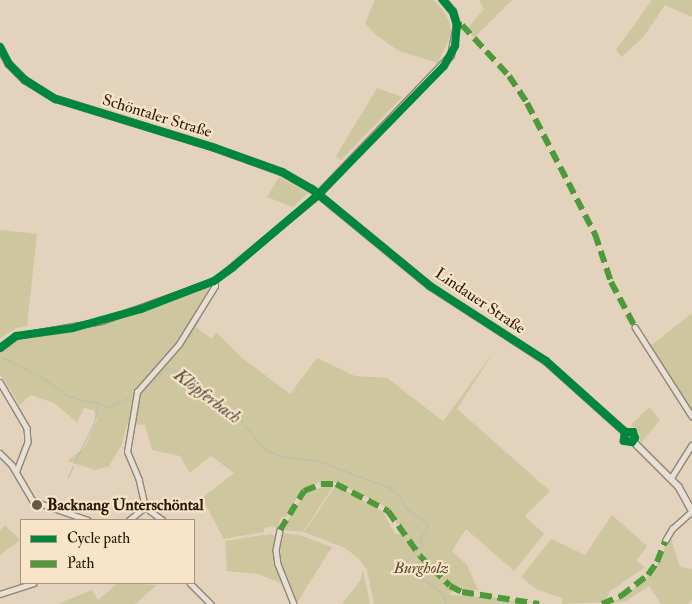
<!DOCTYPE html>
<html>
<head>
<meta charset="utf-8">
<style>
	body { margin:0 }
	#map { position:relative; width:692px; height:604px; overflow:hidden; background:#e3d2bc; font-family:"IM FELL Double Pica",serif }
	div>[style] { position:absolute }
	.green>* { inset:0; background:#cec69f }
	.stream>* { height:1px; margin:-0.5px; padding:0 0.5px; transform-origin:0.5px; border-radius:0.5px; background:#b6beb7 }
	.roads { filter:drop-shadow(1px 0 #908577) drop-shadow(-1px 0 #908577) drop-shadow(0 1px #908577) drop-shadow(0 -1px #908577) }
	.minor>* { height:4.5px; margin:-2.25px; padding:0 2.25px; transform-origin:2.25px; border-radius:2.25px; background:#e7dfd4 }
	.tertiary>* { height:5.5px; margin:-2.75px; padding:0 2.75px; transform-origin:2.75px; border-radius:2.75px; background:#e7dfd4 }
	.quiet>* { height:6px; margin-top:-3px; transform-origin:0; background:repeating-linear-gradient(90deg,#4e993a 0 12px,transparent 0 18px) }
	.cycleway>* { height:8px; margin:-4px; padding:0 4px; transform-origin:4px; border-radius:4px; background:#00873e }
	.dots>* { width:14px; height:14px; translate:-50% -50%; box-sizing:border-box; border:2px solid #f8e4c8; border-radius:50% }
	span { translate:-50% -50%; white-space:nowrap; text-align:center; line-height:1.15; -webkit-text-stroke:4.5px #f8e4c8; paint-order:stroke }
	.street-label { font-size:16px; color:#281707 }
	.poi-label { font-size:16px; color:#281707; font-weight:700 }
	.left { translate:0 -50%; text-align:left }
	.park-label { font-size:16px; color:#54492e; font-style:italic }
	.water-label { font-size:18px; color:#534f44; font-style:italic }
	.legend { position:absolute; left:20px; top:519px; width:175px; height:65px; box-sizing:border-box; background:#f8e4c8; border:1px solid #a5927b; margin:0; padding:6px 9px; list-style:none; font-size:15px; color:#281707 }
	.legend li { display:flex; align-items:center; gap:10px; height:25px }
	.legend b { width:25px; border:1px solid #a5927b }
</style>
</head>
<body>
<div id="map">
	<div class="green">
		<i style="clip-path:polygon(375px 0,433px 0,440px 6px,450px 23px,451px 34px,438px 63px,399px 51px,376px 35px,365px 23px)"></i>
		<i style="clip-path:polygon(479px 0,512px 0,474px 38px,467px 29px,484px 9px)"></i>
		<i style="clip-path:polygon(652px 0,692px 0,692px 17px,665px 5px,644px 36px,622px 57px,616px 50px)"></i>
		<i style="clip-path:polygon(377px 88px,402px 97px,341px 160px,336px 156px)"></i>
		<i style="clip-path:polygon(279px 177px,308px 193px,293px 207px,267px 197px)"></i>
		<i style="clip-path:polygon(0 230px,37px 234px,27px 326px,17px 328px,0 338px)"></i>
		<i style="clip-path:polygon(211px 285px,195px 312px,201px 318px,196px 327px,212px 339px,216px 332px,241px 357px,290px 394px,317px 358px,355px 376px,387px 378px,443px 421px,493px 353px,457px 409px,550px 491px,525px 516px,544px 534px,514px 571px,466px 529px,452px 551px,467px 565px,478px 590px,465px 590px,454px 585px,450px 595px,501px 598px,531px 604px,374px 604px,367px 570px,359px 559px,345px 548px,304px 532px,336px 485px,383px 512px,395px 534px,405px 534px,382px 504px,335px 482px,319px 482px,298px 496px,286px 517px,281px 517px,277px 530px,275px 526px,264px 528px,264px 532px,224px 539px,202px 498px,234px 473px,211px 456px,190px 473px,180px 456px,152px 450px,145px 425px,127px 424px,122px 444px,109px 466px,95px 470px,68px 461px,85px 447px,97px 420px,94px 410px,84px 408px,77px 422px,54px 403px,31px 395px,20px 405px,0 374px,0 348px,17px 339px,103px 324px)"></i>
		<i style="clip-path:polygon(692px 313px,692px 411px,691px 412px,648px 348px)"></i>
		<i style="clip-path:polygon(649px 407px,660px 420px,641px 443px,638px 431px,631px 425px)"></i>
		<i style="clip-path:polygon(330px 484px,334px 485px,303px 532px,282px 530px,304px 494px)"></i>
		<i style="clip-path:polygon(612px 515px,647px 546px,636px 561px,645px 567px,610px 591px,605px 602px,562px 604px,562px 598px,536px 589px,521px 577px,551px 539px,585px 555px)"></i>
		<i style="clip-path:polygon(5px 525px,20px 540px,0 555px,0 530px)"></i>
		<i style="clip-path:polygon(282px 533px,300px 535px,332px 547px,296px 604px,285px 573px,281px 571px,278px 550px)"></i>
		<i style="clip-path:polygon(271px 534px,276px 537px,274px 550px,283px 584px,258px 574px,227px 571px,225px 541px)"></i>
		<i style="clip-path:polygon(670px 536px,680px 567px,692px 569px,692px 600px,688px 604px,661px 604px,649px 586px,626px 601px,609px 604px,625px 596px,654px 571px)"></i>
		<i style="clip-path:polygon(363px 570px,370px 604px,342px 604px,360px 581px)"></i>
		<i style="clip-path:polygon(118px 583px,157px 585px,135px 604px,58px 604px,92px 590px,98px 600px)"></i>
	</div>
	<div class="stream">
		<i style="left:2px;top:357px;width:50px;rotate:27.6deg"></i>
		<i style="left:46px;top:380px;width:26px;rotate:36deg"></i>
		<i style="left:67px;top:395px;width:18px;rotate:19deg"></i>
		<i style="left:84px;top:401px;width:14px;rotate:4deg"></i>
		<i style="left:98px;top:402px;width:12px;rotate:31deg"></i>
		<i style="left:108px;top:408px;width:29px;rotate:-27deg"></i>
		<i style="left:142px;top:390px;width:34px;rotate:-40deg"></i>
		<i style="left:168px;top:368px;width:9px;rotate:18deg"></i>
		<i style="left:177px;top:371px;width:14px;rotate:51deg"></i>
		<i style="left:186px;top:382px;width:61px;rotate:33.7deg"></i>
		<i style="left:237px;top:416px;width:43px;rotate:50.7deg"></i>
		<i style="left:264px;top:449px;width:17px;rotate:24deg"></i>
		<i style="left:280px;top:456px;width:39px;rotate:7deg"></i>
		<i style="left:319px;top:461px;width:76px;rotate:20.8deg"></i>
		<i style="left:390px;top:488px;width:14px;rotate:39deg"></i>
		<i style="left:401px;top:497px;width:9px;rotate:72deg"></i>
		<i style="left:404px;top:506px;width:31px;rotate:38deg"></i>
		<i style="left:428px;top:525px;width:16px;rotate:120deg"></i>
		<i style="left:420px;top:539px;width:6px;rotate:72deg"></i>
		<i style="left:422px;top:545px;width:22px;rotate:137deg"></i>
		<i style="left:406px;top:560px;width:6px;rotate:90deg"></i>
		<i style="left:406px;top:566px;width:45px;rotate:36.9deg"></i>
		<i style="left:74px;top:463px;width:45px;rotate:-63.4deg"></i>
		<i style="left:94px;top:423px;width:21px;rotate:-79deg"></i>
		<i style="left:68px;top:477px;width:12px;rotate:-66deg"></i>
		<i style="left:443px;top:595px;width:9px;rotate:72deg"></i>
	</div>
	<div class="roads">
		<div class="minor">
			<i style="left:635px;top:327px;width:106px;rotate:57.4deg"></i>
			<i style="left:0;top:348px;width:20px;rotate:-37deg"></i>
			<i style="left:16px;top:336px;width:87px;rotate:-9.9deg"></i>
			<i style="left:102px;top:321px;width:119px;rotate:-19.7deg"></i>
			<i style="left:214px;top:281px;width:135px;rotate:-39.6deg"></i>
			<i style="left:0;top:382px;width:53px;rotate:59.6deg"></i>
			<i style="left:27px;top:428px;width:14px;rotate:86deg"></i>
			<i style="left:28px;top:442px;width:31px;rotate:111deg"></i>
			<i style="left:0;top:453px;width:17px;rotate:45deg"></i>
			<i style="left:12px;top:465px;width:42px;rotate:59.7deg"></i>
			<i style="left:33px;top:501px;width:58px;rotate:19.1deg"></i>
			<i style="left:671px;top:478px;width:39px;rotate:-58deg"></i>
			<i style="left:145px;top:507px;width:28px;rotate:-103deg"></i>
			<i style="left:139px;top:480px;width:30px;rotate:-113deg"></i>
			<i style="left:127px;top:452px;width:61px;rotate:-80.5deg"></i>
			<i style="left:137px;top:392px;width:64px;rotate:-48.8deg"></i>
			<i style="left:179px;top:344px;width:68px;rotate:-58.2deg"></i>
			<i style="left:215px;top:286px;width:6px;rotate:-90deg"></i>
			<i style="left:145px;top:507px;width:22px;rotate:36deg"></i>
			<i style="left:129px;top:520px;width:21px;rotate:-39deg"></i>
			<i style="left:280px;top:530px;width:20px;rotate:101deg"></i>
			<i style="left:276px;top:550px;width:14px;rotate:82deg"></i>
			<i style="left:278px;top:564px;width:43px;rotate:68.2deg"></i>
			<i style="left:665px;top:541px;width:14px;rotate:-60deg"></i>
			<i style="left:672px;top:529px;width:27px;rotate:-42deg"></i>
			<i style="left:190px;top:583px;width:30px;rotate:45deg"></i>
			<i style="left:0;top:594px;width:35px;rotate:-18deg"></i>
		</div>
		<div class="tertiary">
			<i style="left:0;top:47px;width:19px;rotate:62deg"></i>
			<i style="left:9px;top:64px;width:23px;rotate:45deg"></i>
			<i style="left:25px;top:80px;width:36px;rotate:32deg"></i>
			<i style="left:56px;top:99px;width:166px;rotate:17.1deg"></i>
			<i style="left:215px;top:148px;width:71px;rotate:19.7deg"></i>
			<i style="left:282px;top:172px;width:34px;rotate:30deg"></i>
			<i style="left:312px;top:189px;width:153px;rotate:39.4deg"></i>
			<i style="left:430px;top:286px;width:138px;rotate:32.9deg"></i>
			<i style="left:546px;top:361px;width:106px;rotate:41.9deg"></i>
			<i style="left:625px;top:432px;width:8px"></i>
			<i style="left:633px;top:432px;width:6px;rotate:72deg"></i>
			<i style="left:635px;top:438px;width:5px;rotate:127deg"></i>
			<i style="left:632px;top:442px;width:8px;rotate:-173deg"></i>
			<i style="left:624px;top:441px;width:9px;rotate:-84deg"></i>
			<i style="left:318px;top:195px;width:192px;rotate:-46.3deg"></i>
			<i style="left:451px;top:56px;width:32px;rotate:-79deg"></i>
			<i style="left:457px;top:25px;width:14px;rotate:-107deg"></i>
			<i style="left:453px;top:12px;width:16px;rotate:-130deg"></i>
			<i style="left:633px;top:441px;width:65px;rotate:45deg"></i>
			<i style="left:679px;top:487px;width:26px;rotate:61deg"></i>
		</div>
	</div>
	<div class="quiet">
		<i style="left:457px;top:25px;width:5px"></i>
		<i style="left:462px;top:25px;width:69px;rotate:47.3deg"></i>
		<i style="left:509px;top:76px;width:32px;rotate:56deg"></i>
		<i style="left:527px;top:103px;width:148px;rotate:62.6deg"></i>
		<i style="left:595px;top:234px;width:51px;rotate:71.6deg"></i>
		<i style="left:611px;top:282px;width:51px;rotate:61.9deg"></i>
		<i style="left:280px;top:530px;width:46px;rotate:-58.4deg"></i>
		<i style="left:304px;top:491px;width:18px;rotate:-22deg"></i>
		<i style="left:321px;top:484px;width:15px"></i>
		<i style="left:336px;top:484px;width:59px;rotate:27.4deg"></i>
		<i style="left:388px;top:511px;width:55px;rotate:54.6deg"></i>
		<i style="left:420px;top:556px;width:42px;rotate:45deg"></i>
		<i style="left:450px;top:586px;width:13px;rotate:27deg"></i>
		<i style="left:462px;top:592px;width:78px;rotate:8.9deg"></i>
		<i style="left:602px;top:604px;width:21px;rotate:-23deg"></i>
		<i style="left:621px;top:596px;width:34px;rotate:-38deg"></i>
		<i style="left:648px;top:575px;width:16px;rotate:-55deg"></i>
		<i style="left:657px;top:562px;width:22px;rotate:-69deg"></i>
	</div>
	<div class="cycleway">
		<i style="left:0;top:47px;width:19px;rotate:62deg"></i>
		<i style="left:9px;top:64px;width:23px;rotate:45deg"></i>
		<i style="left:25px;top:80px;width:36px;rotate:32deg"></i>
		<i style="left:56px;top:99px;width:166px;rotate:17.1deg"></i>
		<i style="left:215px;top:148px;width:71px;rotate:19.7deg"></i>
		<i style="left:282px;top:172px;width:34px;rotate:30deg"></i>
		<i style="left:312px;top:189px;width:153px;rotate:39.4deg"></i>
		<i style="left:430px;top:286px;width:138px;rotate:32.9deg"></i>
		<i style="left:546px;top:361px;width:106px;rotate:41.9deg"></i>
		<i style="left:625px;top:432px;width:8px"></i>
		<i style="left:633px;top:432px;width:6px;rotate:72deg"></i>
		<i style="left:635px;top:438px;width:5px;rotate:127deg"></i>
		<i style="left:632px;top:442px;width:8px;rotate:-173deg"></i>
		<i style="left:624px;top:441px;width:9px;rotate:-84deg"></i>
		<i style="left:0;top:348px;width:20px;rotate:-37deg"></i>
		<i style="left:16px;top:336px;width:58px;rotate:-8deg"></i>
		<i style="left:73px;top:328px;width:71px;rotate:-15.6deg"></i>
		<i style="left:141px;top:309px;width:78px;rotate:-21deg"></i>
		<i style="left:214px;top:281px;width:24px;rotate:-36deg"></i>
		<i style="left:233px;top:267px;width:111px;rotate:-40.3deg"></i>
		<i style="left:318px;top:195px;width:180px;rotate:-45.7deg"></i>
		<i style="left:444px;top:66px;width:23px;rotate:-61deg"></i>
		<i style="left:455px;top:46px;width:21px;rotate:-85deg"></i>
		<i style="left:457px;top:25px;width:14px;rotate:-107deg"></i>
		<i style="left:453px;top:12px;width:16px;rotate:-130deg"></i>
	</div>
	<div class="dots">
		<i style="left:37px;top:505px;background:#695846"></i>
	</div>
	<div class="street-label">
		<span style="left:157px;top:116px;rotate:17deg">Schöntaler Straße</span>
		<span style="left:480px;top:301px;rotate:34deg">Lindauer Straße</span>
	</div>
	<div class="poi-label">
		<span class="left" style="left:47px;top:505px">Backnang Unterschöntal</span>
	</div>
	<div class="park-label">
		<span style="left:421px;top:568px">Burgholz</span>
	</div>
	<div class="water-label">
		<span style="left:207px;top:397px;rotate:37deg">Klöpferbach</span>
	</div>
	<ul class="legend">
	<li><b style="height:6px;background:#00873e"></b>Cycle path</li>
	<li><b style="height:6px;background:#4e993a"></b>Path</li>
	</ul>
</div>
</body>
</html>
